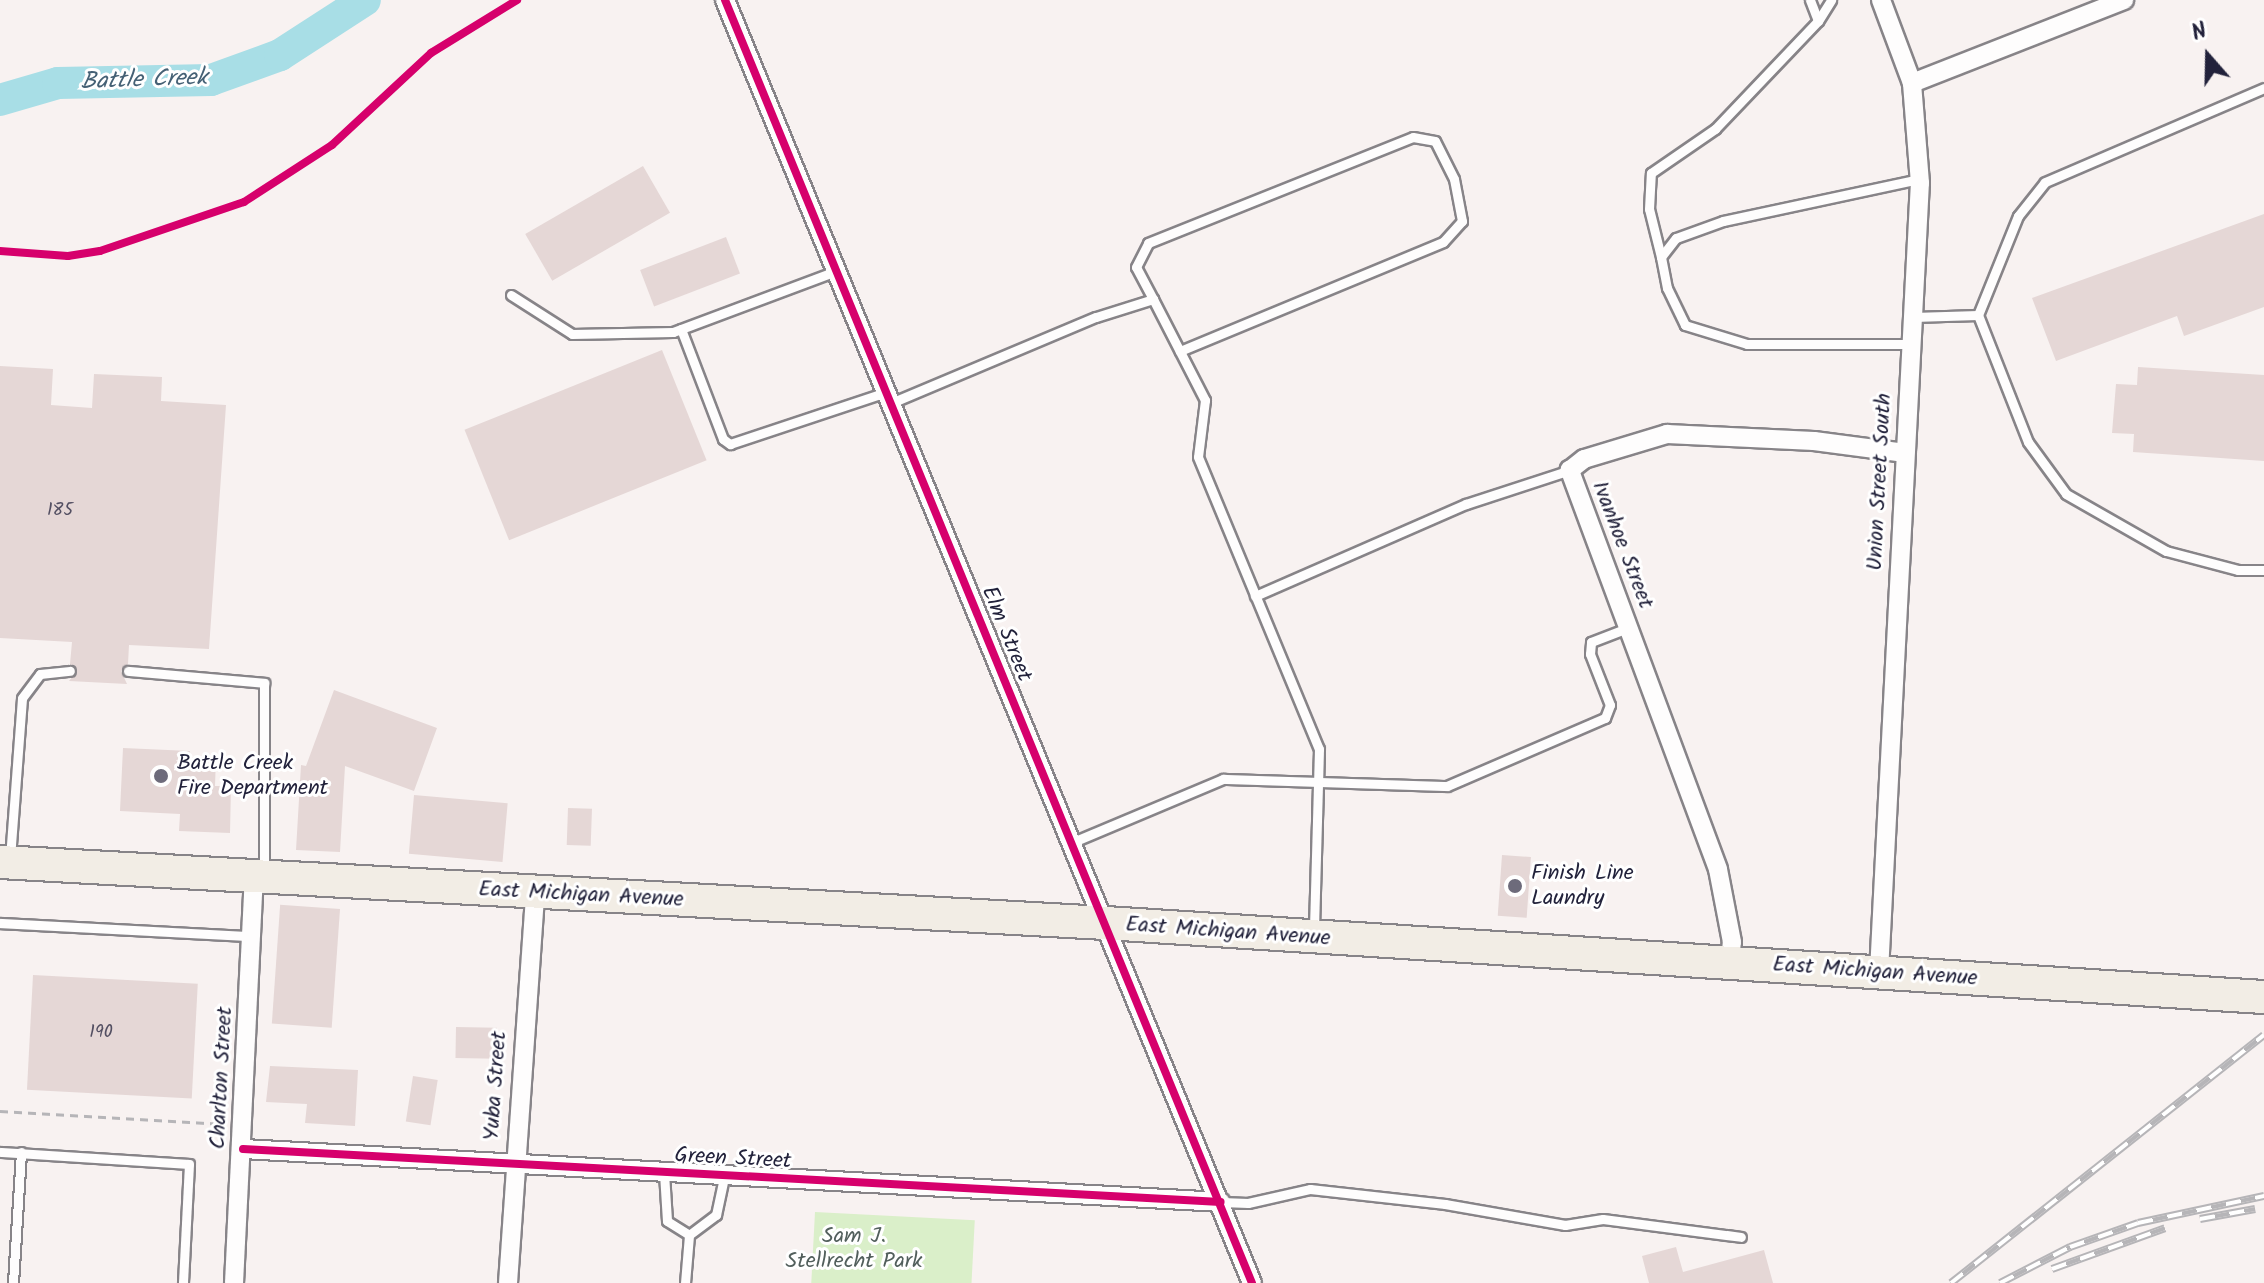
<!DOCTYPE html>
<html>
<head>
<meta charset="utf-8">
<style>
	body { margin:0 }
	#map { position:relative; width:2264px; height:1283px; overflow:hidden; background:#f8f2f1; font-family:Kalam,sans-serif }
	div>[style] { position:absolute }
	.green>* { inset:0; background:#daefc9; transform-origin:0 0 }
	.river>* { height:32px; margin:-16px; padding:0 16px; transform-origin:16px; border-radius:16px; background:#a8dee6 }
	.building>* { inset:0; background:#e5d7d6; transform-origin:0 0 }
	.path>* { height:3px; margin-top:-1.5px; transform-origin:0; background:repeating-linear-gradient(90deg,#b6b5b8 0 8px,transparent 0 14px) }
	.roads { filter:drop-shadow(2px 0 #878488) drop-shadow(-2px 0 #878488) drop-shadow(0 2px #878488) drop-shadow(0 -2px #878488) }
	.lane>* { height:9px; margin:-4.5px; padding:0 4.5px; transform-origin:4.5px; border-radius:4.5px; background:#fefdfd }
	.street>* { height:18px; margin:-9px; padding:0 9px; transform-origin:9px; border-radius:9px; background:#fefdfd }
	.highway>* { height:32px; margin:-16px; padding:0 16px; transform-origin:16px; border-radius:16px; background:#f2ede5 }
	.rail>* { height:8px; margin-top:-4px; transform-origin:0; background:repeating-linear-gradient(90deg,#fff 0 15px,#b6b5b8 0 30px); box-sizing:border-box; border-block:2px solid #b6b5b8 }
	.cycleway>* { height:8px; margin:-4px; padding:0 4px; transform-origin:4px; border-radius:4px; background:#d6006c }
	.dots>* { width:22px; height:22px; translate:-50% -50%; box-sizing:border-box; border:4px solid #fff; border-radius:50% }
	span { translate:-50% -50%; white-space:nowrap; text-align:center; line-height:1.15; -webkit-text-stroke:6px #fff; paint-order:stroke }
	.number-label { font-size:18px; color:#534f62 }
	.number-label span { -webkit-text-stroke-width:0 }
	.street-label { font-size:22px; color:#22223b }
	.poi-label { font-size:22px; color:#22223b }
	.left { translate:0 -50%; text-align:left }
	.park-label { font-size:22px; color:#525f5c }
	.water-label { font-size:24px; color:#456175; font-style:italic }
	.north { position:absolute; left:2168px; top:16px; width:80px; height:80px; -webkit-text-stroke:6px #fff; paint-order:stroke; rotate:340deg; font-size:22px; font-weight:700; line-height:32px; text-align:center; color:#22223b }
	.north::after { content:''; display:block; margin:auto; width:28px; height:36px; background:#22223b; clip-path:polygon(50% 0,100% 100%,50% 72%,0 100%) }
</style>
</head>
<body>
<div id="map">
	<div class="green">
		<i style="left:815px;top:1212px;width:160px;height:71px;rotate:3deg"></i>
	</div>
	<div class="river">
		<i style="left:0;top:100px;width:60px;rotate:-16.3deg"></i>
		<i style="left:58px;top:83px;width:153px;rotate:-1.1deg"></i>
		<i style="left:211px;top:80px;width:73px;rotate:-19.9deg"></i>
		<i style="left:280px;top:55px;width:101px;rotate:-32.9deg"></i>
	</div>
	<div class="building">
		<i style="left:643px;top:166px;width:54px;height:136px;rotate:60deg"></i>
		<i style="clip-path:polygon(2264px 214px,2264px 307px,2184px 336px,2177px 316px,2056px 361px,2032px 298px)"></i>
		<i style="left:726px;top:237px;width:39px;height:92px;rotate:69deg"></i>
		<i style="left:662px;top:350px;width:119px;height:213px;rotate:68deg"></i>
		<i style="clip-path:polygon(0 366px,53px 369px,51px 405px,92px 408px,94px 374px,162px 377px,161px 401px,226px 405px,209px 649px,129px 645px,128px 664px,121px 671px,127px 684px,69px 681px,77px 671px,70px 664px,72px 642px,0 638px)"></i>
		<i style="clip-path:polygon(2138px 367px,2264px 375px,2264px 461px,2133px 452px,2134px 434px,2112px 433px,2116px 384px,2137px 385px)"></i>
		<i style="clip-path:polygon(334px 690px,437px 728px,414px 791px,345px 766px,340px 852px,296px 850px,301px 765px,306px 766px)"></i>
		<i style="clip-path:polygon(123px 748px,190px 751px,190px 757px,216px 758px,215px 786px,231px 786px,230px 833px,179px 831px,180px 814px,120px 811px)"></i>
		<i style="left:414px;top:795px;width:94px;height:59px;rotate:5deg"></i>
		<i style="left:568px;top:808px;width:24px;height:37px;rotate:2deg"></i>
		<i style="left:1502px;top:855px;width:29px;height:61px;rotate:4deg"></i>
		<i style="left:340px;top:909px;width:119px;height:60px;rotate:94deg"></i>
		<i style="left:33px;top:975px;width:165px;height:115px;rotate:3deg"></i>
		<i style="left:456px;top:1027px;width:41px;height:31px;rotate:1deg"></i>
		<i style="clip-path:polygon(270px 1066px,358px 1070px,355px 1126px,305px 1123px,307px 1104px,266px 1102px)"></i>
		<i style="left:413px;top:1076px;width:25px;height:46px;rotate:9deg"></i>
		<i style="clip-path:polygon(1676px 1247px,1683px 1272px,1764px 1250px,1773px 1283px,1649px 1283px,1642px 1256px)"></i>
	</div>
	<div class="path">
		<i style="left:0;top:1111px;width:224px;rotate:3.3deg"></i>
	</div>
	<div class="roads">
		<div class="lane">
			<i style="left:1810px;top:0;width:22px;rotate:69deg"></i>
			<i style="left:1661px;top:257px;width:49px;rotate:-104deg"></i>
			<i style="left:1649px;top:209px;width:36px;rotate:-87deg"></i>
			<i style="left:1651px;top:173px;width:78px;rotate:-34.5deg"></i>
			<i style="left:1715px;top:129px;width:149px;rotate:-46.4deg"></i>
			<i style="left:1818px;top:21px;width:25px;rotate:-58deg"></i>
			<i style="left:511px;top:295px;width:72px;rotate:32.6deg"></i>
			<i style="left:572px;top:334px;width:101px;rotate:-1.1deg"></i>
			<i style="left:673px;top:332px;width:174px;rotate:-20.5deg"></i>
			<i style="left:1153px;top:299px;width:36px;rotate:-118deg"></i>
			<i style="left:1136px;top:267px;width:27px;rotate:-63deg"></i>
			<i style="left:1148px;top:243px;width:285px;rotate:-21.8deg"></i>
			<i style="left:1413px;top:137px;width:22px;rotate:10deg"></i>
			<i style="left:1435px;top:141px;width:42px;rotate:63.4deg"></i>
			<i style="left:1454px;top:179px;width:43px;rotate:79.2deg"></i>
			<i style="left:1462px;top:221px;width:28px;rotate:132deg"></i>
			<i style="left:1443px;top:242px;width:285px;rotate:157.5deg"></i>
			<i style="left:1978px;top:315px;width:107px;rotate:-68deg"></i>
			<i style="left:2018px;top:216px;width:43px;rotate:-51.5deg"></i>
			<i style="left:2045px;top:182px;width:238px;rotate:-23.2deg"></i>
			<i style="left:1913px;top:317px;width:65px;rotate:-1.8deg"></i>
			<i style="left:1978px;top:315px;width:136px;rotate:68.5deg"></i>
			<i style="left:2028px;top:442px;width:64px;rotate:53.8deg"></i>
			<i style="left:2066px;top:494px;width:115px;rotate:29.7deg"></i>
			<i style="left:2166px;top:551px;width:74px;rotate:14.8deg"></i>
			<i style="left:2238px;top:570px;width:26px"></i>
			<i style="left:681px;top:329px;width:118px;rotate:69.1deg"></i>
			<i style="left:723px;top:439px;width:9px;rotate:36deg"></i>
			<i style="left:730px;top:444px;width:164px;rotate:-18.4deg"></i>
			<i style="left:1911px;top:344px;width:164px;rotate:180deg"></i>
			<i style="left:1747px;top:344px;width:65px;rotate:-163deg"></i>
			<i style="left:1685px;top:325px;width:41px;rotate:-115.9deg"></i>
			<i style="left:1667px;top:288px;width:32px;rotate:-101deg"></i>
			<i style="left:1661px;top:257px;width:24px;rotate:-52deg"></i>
			<i style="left:1676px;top:238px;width:50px;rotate:-19.9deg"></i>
			<i style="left:1723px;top:221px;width:200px;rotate:-12.1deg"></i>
			<i style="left:891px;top:403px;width:222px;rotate:-22.8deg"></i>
			<i style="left:1096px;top:317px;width:60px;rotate:-17.5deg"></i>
			<i style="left:1153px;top:299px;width:114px;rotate:62.8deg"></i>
			<i style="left:1205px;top:400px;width:57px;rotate:97deg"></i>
			<i style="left:1198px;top:457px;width:316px;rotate:67.5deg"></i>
			<i style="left:1319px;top:749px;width:182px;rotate:91.6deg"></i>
			<i style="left:1255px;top:596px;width:230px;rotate:-23.6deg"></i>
			<i style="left:1466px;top:504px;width:109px;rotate:-18.1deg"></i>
			<i style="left:128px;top:671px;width:137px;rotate:5deg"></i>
			<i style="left:264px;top:683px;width:190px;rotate:90deg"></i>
			<i style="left:1073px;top:842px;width:163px;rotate:-22.8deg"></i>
			<i style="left:1223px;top:779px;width:224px;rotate:1.8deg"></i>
			<i style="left:1447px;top:786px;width:172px;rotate:-23.3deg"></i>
			<i style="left:1605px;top:718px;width:14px;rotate:-69deg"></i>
			<i style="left:1610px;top:705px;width:55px;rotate:-111.4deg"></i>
			<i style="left:1590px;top:654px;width:12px;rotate:-85deg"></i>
			<i style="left:1591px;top:642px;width:39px;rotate:-21deg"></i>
			<i style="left:10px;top:858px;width:160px;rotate:-85.7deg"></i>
			<i style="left:22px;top:698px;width:30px;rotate:-53deg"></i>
			<i style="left:40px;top:674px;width:30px;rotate:-6deg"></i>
			<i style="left:0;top:923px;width:252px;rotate:3deg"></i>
			<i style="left:0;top:1152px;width:189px;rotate:3.6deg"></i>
			<i style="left:189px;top:1164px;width:119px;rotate:92.9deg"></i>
			<i style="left:664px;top:1173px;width:48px;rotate:86.4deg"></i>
			<i style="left:667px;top:1221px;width:26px;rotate:32deg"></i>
			<i style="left:1221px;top:1202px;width:27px;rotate:2deg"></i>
			<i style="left:1248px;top:1203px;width:64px;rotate:-12.7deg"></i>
			<i style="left:1310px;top:1189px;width:136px;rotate:6.3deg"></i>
			<i style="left:1445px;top:1204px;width:122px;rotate:9.9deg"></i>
			<i style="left:1565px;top:1225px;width:38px;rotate:-9deg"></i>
			<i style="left:1603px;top:1219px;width:139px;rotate:7.4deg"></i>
			<i style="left:13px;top:1283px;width:131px;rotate:-86.5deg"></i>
			<i style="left:685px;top:1283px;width:48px;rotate:-85.2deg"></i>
			<i style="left:689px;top:1235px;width:34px;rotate:-37deg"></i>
			<i style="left:716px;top:1215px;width:39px;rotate:-78deg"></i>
		</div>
		<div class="street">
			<i style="left:725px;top:0;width:1387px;rotate:67.67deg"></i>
			<i style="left:1912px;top:83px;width:228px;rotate:-21.4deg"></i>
			<i style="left:1730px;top:963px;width:21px;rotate:-85deg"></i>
			<i style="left:1732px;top:942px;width:74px;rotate:-100.9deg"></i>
			<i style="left:1718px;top:869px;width:426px;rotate:-110.4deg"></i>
			<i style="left:1570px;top:470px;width:18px;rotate:-38deg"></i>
			<i style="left:1584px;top:459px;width:87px;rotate:-16.8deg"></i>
			<i style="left:1667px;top:434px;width:147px;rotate:2.7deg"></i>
			<i style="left:1814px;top:441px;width:92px;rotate:7.5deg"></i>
			<i style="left:1879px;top:972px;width:790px;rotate:-87.03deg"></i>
			<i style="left:1920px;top:183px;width:100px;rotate:-94.6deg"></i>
			<i style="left:1912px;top:83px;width:89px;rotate:-110.5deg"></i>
			<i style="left:243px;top:1149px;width:979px;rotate:3.1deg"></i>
			<i style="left:234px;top:1283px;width:408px;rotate:-87.2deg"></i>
			<i style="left:508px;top:1283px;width:391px;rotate:-86deg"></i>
		</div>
		<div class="highway">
			<i style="left:0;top:862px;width:1108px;rotate:3.16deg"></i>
			<i style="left:1106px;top:923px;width:1160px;rotate:3.66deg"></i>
		</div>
	</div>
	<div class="rail">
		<i style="left:2200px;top:1219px;width:56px;rotate:-10.3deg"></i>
		<i style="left:2052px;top:1269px;width:120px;rotate:-19.9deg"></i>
		<i style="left:1951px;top:1283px;width:399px;rotate:-38.4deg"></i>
		<i style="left:2000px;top:1283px;width:79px;rotate:-27.2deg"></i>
		<i style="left:2070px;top:1247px;width:72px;rotate:-19.4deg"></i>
		<i style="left:2138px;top:1223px;width:129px;rotate:-12.1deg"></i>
	</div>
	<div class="cycleway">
		<i style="left:725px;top:0;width:1387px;rotate:67.67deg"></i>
		<i style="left:0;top:251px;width:68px;rotate:4.2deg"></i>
		<i style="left:68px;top:256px;width:32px;rotate:-9deg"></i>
		<i style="left:100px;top:251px;width:152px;rotate:-18.8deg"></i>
		<i style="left:244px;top:202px;width:105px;rotate:-32.9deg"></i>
		<i style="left:332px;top:145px;width:135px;rotate:-42.9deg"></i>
		<i style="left:431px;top:53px;width:101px;rotate:-31.6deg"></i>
		<i style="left:243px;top:1149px;width:979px;rotate:3.1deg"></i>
	</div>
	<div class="dots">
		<i style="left:161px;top:776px;background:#6d6b7b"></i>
		<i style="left:1515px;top:886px;background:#6d6b7b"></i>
	</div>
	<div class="number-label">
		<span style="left:60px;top:511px">185</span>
		<span style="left:101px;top:1033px">190</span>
	</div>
	<div class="street-label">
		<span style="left:1880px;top:482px;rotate:-87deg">Union Street South</span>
		<span style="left:1622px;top:545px;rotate:69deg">Ivanhoe Street</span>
		<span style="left:1006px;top:634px;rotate:68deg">Elm Street</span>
		<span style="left:581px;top:895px;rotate:3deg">East Michigan Avenue</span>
		<span style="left:1228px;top:932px;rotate:4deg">East Michigan Avenue</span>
		<span style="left:1875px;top:972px;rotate:4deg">East Michigan Avenue</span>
		<span style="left:222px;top:1078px;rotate:-87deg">Charlton Street</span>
		<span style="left:496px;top:1086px;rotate:-86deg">Yuba Street</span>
		<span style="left:733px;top:1159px;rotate:3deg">Green Street</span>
	</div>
	<div class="poi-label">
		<span class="left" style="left:177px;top:776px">Battle Creek<br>Fire Department</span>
		<span class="left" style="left:1531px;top:886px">Finish Line<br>Laundry</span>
	</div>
	<div class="park-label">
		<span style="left:854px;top:1249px">Sam J.<br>Stellrecht Park</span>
	</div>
	<div class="water-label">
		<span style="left:144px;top:80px;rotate:-2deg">Battle Creek</span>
	</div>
	<div class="north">N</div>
</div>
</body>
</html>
